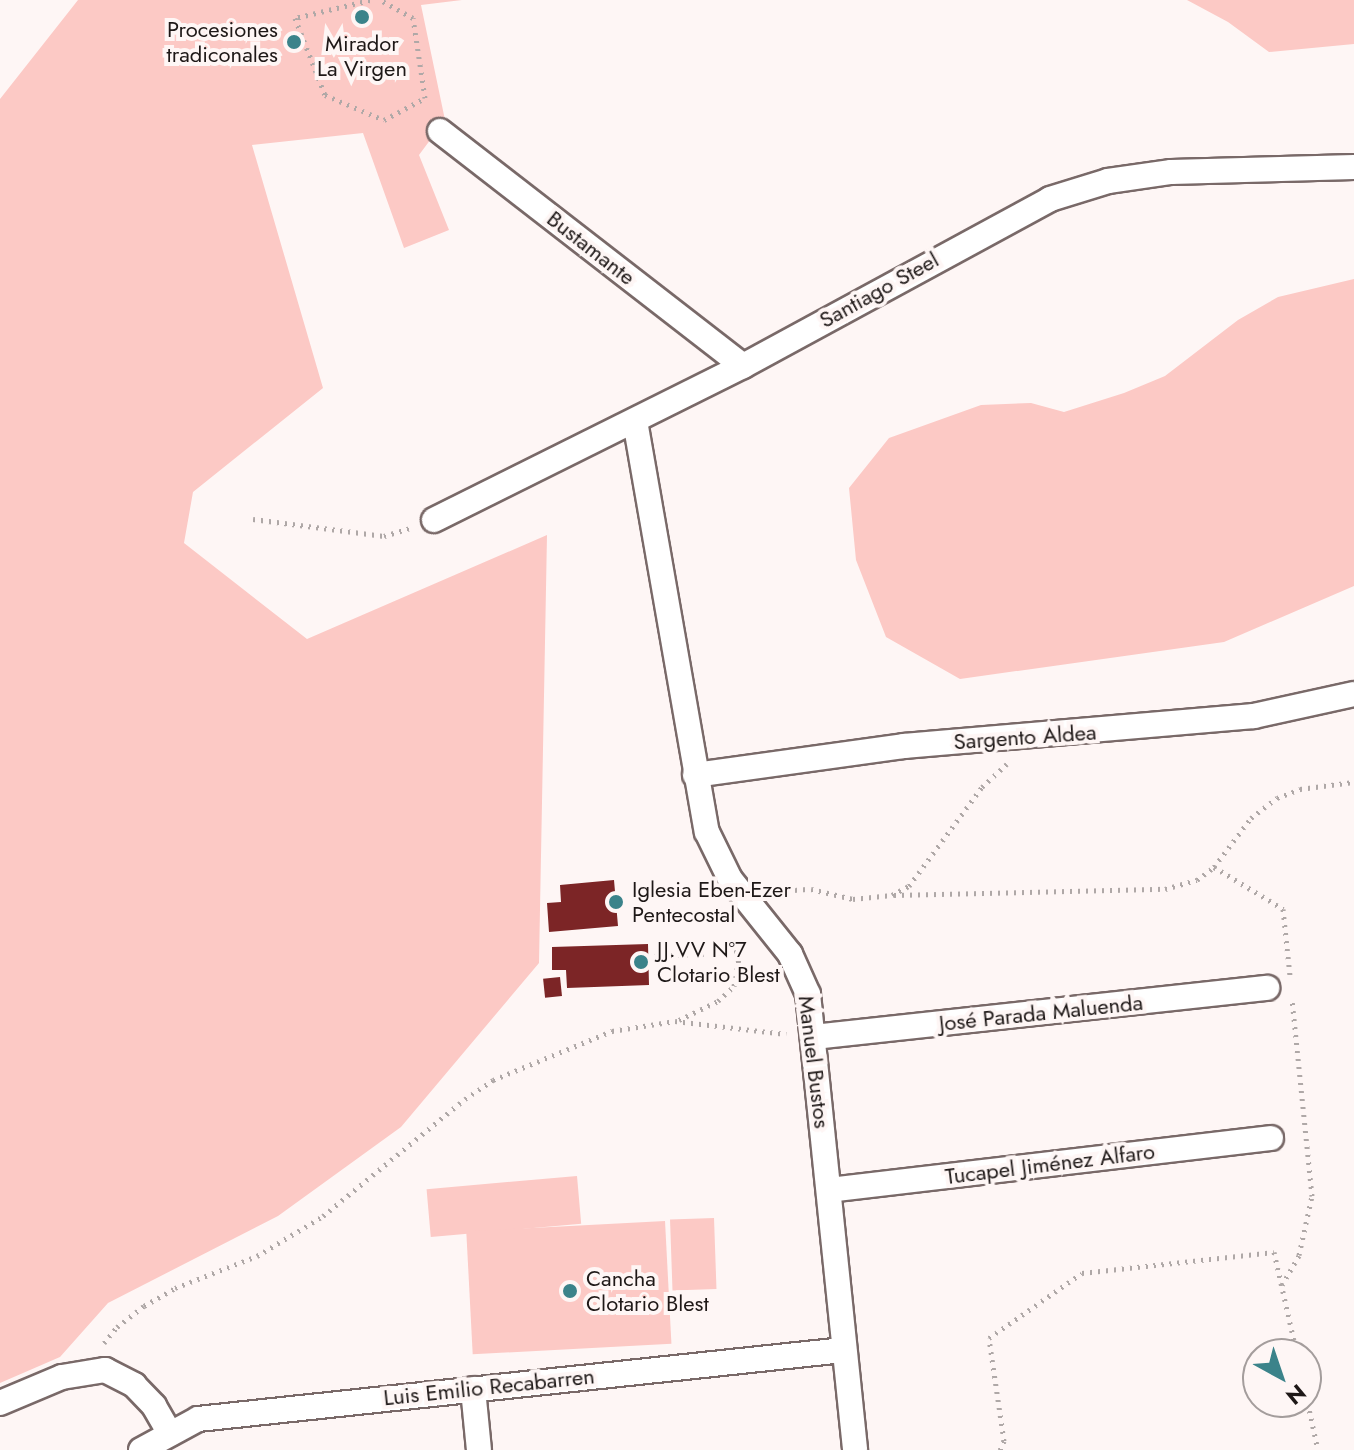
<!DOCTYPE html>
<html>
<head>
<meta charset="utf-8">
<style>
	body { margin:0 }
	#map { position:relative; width:1354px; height:1450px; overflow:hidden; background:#fef6f5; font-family:Jost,sans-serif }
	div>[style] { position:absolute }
	.green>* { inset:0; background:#fcc9c5; transform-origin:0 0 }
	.building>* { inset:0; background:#7c2526; transform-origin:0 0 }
	.path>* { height:5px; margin-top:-2.5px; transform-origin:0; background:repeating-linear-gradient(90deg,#afa8a7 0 2px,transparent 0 8px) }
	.roads { filter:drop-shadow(2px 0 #796968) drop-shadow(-2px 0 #796968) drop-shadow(0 2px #796968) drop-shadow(0 -2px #796968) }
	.minor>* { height:24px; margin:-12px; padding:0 12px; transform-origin:12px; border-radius:12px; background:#fff }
	.dots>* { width:22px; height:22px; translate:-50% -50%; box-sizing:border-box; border:4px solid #fef6f5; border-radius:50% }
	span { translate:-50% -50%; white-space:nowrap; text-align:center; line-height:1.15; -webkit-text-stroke:8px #fef6f5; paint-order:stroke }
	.poi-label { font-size:22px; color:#1e1817 }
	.right { translate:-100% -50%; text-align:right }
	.left { translate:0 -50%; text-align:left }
	.street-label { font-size:22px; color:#1e1817 }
	.north { position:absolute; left:1242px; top:1338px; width:80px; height:80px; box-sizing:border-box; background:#fef6f5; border:2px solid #a49d9c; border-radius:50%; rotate:140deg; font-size:22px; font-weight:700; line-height:32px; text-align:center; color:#1e1817 }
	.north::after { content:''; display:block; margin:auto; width:28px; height:36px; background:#3b838a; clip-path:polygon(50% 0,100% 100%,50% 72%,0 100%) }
</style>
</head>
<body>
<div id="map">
	<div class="green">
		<i style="clip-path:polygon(78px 0,462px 0,421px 5px,445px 120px,419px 155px,449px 230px,404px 248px,363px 133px,252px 145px,323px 388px,193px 492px,184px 543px,307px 639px,547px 535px,539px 963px,401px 1127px,278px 1216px,108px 1303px,60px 1357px,0 1383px,0 99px)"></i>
		<i style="clip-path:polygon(1187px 0,1354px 0,1354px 44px,1269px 52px,1228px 22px)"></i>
		<i style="clip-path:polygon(1354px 279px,1354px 586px,1224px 642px,960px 679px,886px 637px,856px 560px,849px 488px,889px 438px,981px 405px,1031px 403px,1064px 412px,1124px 393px,1165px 376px,1238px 320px,1278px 297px)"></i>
		<i style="left:577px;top:1176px;width:48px;height:151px;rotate:85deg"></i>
		<i style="left:714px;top:1218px;width:71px;height:44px;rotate:88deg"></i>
		<i style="left:665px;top:1221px;width:123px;height:199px;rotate:87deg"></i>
	</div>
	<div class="building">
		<i style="clip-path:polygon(614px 880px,618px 926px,549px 932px,547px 903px,561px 902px,560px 885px)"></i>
		<i style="clip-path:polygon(648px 944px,649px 985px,567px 988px,566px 970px,552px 970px,552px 947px)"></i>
		<i style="left:560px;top:977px;width:19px;height:17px;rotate:84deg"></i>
	</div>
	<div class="path">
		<i style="left:370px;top:0;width:77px;rotate:166.5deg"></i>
		<i style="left:295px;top:18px;width:83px;rotate:68.7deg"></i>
		<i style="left:325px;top:95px;width:64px;rotate:23deg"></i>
		<i style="left:384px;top:120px;width:47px;rotate:-28.2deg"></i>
		<i style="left:425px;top:98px;width:81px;rotate:-98.5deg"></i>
		<i style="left:413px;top:18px;width:37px;rotate:-151deg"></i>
		<i style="left:253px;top:519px;width:132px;rotate:7.4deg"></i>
		<i style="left:384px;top:536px;width:28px;rotate:-17deg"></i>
		<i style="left:1214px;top:867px;width:81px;rotate:31.3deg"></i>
		<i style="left:1283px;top:909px;width:67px;rotate:84deg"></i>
		<i style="left:894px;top:895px;width:271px;rotate:-1.3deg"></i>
		<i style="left:1165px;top:889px;width:33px;rotate:-16deg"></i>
		<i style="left:1197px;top:880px;width:21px;rotate:-37deg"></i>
		<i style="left:1214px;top:867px;width:61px;rotate:-52.9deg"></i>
		<i style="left:1251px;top:818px;width:33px;rotate:-38deg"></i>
		<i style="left:1277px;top:798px;width:25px;rotate:-21deg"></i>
		<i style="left:1300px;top:789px;width:54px;rotate:-7.4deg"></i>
		<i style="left:775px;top:898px;width:8px;rotate:-60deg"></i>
		<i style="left:779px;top:891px;width:32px;rotate:-4deg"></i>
		<i style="left:811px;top:889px;width:43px;rotate:13.4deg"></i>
		<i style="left:853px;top:899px;width:39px;rotate:-6deg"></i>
		<i style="left:892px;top:895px;width:19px;rotate:-28deg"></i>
		<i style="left:909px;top:886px;width:123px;rotate:-53.6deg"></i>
		<i style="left:982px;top:787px;width:34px;rotate:-43deg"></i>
		<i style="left:654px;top:956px;width:86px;rotate:-2.7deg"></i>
		<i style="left:679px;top:1020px;width:43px;rotate:-26deg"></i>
		<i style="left:718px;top:1001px;width:22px;rotate:-43deg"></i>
		<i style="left:734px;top:986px;width:35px;rotate:-80deg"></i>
		<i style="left:740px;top:952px;width:14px;rotate:-56deg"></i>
		<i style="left:1282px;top:1285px;width:34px;rotate:-60deg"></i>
		<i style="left:1299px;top:1255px;width:60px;rotate:-77.6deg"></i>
		<i style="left:1312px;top:1196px;width:199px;rotate:-95.8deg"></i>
		<i style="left:104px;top:1343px;width:21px;rotate:-51deg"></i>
		<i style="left:117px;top:1327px;width:34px;rotate:-38deg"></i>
		<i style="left:144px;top:1306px;width:36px;rotate:-30deg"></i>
		<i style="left:175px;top:1288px;width:88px;rotate:-21.3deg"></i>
		<i style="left:257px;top:1256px;width:77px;rotate:-31.2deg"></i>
		<i style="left:323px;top:1216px;width:184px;rotate:-39.5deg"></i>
		<i style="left:465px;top:1099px;width:34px;rotate:-34deg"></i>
		<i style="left:493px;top:1080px;width:129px;rotate:-22.4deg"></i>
		<i style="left:612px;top:1031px;width:64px;rotate:-9deg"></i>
		<i style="left:675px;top:1021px;width:112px;rotate:6.7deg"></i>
		<i style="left:1306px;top:1395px;width:56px;rotate:77.7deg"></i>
		<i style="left:1000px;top:1450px;width:10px;rotate:-66deg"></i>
		<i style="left:1004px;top:1441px;width:104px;rotate:-98.3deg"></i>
		<i style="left:989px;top:1338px;width:113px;rotate:-35deg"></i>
		<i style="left:1082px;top:1273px;width:193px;rotate:-6.2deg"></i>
		<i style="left:1274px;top:1252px;width:105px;rotate:77.3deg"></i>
	</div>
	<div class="roads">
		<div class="minor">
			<i style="left:440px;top:131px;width:383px;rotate:37.8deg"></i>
			<i style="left:635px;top:421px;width:417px;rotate:80.1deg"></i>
			<i style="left:707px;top:832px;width:52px;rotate:63.9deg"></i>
			<i style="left:730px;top:879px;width:96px;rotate:51.3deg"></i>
			<i style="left:790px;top:954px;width:44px;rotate:65.8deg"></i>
			<i style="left:808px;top:994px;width:458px;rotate:84.1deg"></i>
			<i style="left:434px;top:520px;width:345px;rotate:-26.5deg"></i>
			<i style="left:743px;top:366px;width:349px;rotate:-28.5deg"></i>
			<i style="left:1050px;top:199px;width:61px;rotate:-17.2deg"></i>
			<i style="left:1108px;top:181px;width:64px;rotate:-8.1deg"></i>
			<i style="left:1171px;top:172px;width:183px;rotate:-1.6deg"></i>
			<i style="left:695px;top:775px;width:211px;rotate:-7.9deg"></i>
			<i style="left:904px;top:746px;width:351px;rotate:-4.9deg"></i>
			<i style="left:1254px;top:716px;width:102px;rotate:-12.4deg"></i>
			<i style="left:814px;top:1037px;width:456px;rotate:-6.2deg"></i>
			<i style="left:829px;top:1190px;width:445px;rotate:-6.7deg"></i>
			<i style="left:473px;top:1389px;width:61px;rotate:84.4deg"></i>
			<i style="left:0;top:1403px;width:67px;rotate:-22.8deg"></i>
			<i style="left:62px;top:1377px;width:44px;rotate:-9.2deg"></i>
			<i style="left:105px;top:1370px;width:33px;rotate:27deg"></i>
			<i style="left:134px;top:1385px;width:29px;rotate:46deg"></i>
			<i style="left:154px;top:1406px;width:32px;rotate:60deg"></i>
			<i style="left:141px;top:1450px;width:65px;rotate:-28.5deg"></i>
			<i style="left:198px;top:1419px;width:650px;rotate:-6.1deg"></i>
		</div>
	</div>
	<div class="dots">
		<i style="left:362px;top:17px;background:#3b838a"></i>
		<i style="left:294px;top:42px;background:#3b838a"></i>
		<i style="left:616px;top:902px;background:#3b838a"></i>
		<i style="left:641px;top:962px;background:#3b838a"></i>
		<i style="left:570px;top:1291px;background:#3b838a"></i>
	</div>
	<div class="poi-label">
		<span class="right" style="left:278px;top:42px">Procesiones<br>tradiconales</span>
		<span style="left:362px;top:56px">Mirador<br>La Virgen</span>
		<span class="left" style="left:632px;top:902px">Iglesia Eben-Ezer<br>Pentecostal</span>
		<span class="left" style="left:657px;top:962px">JJ.VV N°7<br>Clotario Blest</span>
		<span class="left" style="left:586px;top:1291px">Cancha<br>Clotario Blest</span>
	</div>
	<div class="street-label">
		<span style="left:591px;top:248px;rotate:38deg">Bustamante</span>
		<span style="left:879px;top:290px;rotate:-29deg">Santiago Steel</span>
		<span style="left:1025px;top:737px;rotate:-4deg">Sargento Aldea</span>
		<span style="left:1041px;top:1013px;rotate:-6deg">José Parada Maluenda</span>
		<span style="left:814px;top:1062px;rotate:83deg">Manuel Bustos</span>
		<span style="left:1050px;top:1164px;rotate:-7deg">Tucapel Jiménez Alfaro</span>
		<span style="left:489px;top:1387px;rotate:-6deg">Luis Emilio Recabarren</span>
	</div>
	<div class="north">N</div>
</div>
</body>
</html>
